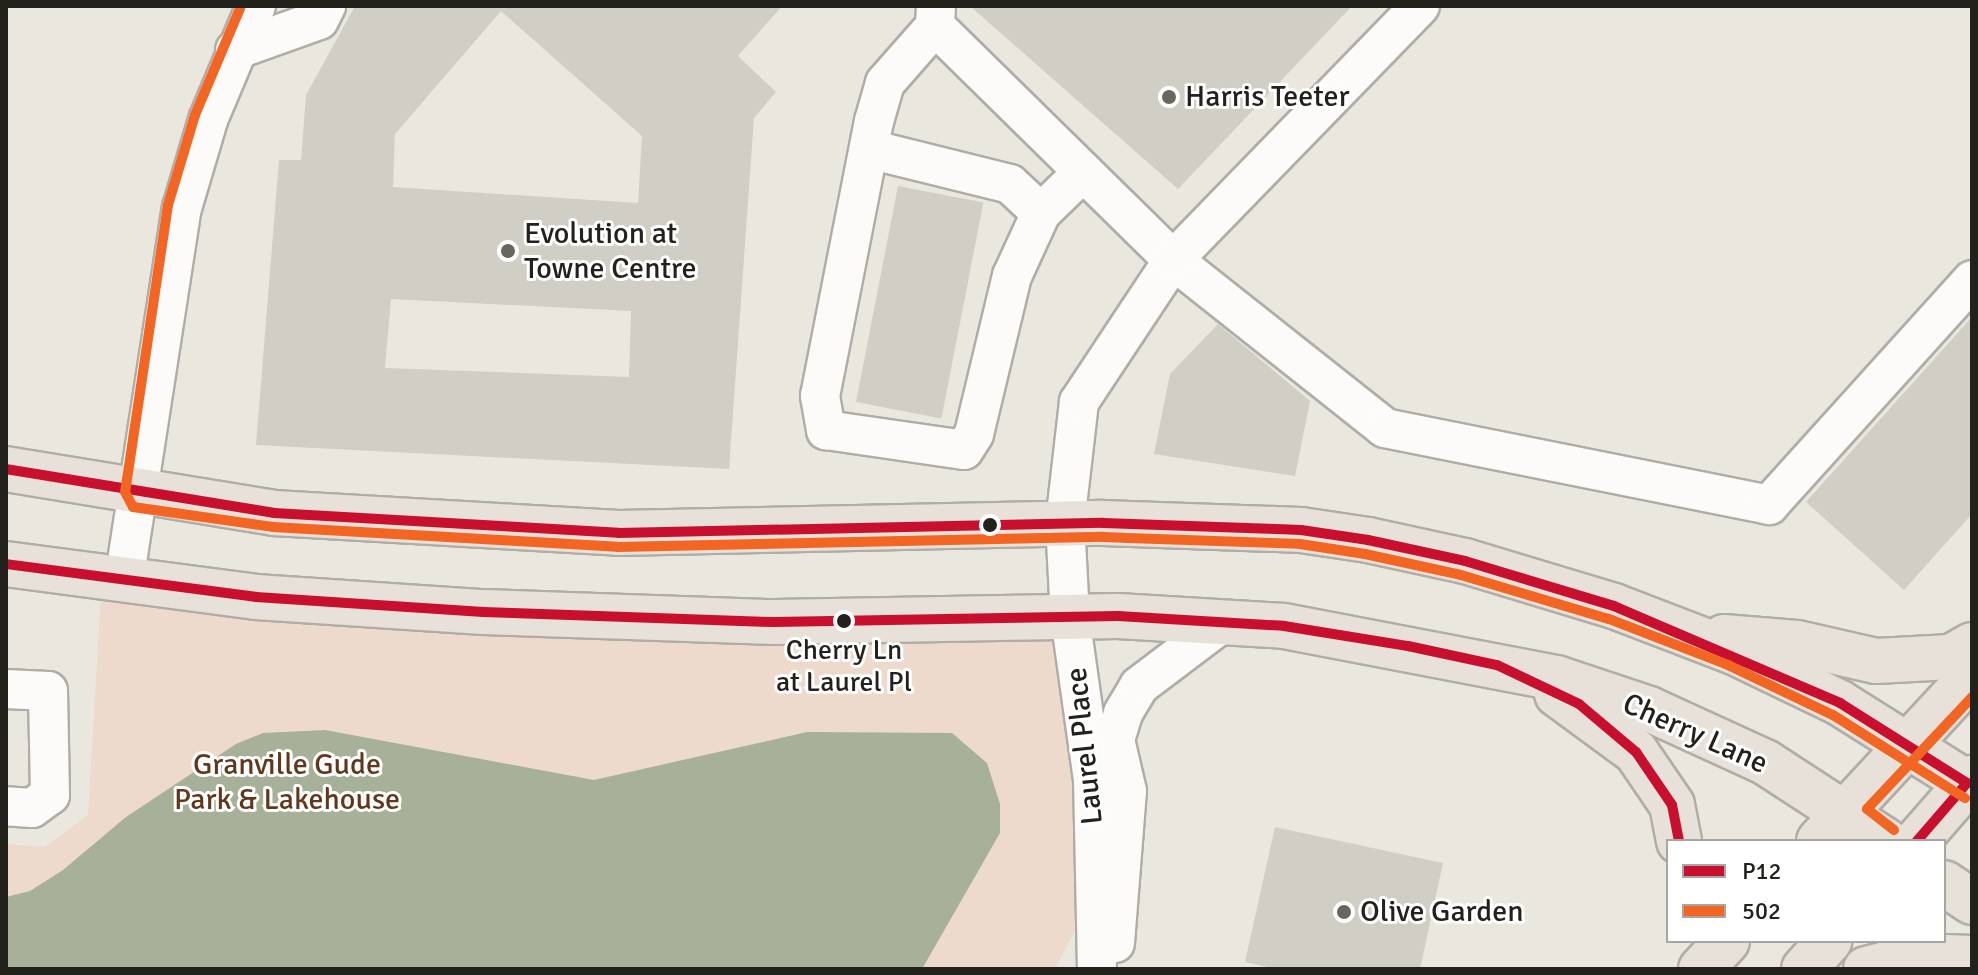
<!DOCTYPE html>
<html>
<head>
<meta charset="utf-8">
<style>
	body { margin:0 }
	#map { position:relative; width:1978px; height:975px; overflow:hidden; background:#eae7df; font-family:Signika,sans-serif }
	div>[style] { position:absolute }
	.green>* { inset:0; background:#eddacd }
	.water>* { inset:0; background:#a7b099 }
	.building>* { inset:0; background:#d0cec5; transform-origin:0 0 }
	.roads { filter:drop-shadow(2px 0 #b0ada7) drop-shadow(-2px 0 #b0ada7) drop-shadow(0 2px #b0ada7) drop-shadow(0 -2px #b0ada7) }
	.minor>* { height:38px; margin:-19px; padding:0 19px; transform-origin:19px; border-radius:19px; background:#fcfbfa }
	.major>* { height:44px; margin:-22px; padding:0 22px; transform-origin:22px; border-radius:22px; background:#e7e1d9 }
	.bus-1>* { height:10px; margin:-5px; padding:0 5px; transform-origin:5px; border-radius:5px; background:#c8102e }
	.bus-2>* { height:10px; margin:-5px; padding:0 5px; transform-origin:5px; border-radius:5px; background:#f26522 }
	.dots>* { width:22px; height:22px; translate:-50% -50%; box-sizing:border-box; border:4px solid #fff; border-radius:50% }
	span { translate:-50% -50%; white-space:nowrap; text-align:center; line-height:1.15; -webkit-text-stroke:6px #fff; paint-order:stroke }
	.bus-label { font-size:28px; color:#23211c }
	.poi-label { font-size:30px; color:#23211c }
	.left { translate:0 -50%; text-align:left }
	.street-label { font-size:30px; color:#23211c }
	.park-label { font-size:30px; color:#62361b }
	.frame { position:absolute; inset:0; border:8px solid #23211c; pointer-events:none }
	.legend { position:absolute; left:1666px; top:839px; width:280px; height:104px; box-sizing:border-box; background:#fff; border:2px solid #a7a6a4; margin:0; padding:10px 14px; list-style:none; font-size:24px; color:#23211c }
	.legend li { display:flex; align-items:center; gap:16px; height:40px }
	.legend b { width:40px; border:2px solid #a7a6a4 }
</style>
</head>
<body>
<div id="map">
	<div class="green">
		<i style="clip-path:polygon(102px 578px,1070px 617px,1096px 890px,1055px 969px,6px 969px,6px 844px,45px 847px,88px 815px)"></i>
	</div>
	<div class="water">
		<i style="clip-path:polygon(325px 730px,594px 780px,807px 732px,952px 733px,987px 763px,1000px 804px,1000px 833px,922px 969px,6px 969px,6px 897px,30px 891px,63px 870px,126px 817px,236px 744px,263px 733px)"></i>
	</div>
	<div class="building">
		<i style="clip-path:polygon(evenodd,355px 6px,782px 6px,738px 56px,776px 92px,754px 118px,729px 469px,256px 445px,279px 160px,301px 160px,306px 95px,355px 6px,501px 11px,642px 136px,638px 203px,393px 187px,395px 134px,501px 11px,355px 6px,391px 299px,631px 311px,629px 377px,385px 368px,391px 299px)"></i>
		<i style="clip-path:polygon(970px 6px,1352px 6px,1178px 189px)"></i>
		<i style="left:898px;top:186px;width:87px;height:220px;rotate:11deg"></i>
		<i style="clip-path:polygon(1972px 317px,1972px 514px,1904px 590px,1806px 502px)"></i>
		<i style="clip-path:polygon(1218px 324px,1310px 401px,1295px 476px,1154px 454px,1170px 374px)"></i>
		<i style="clip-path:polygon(1275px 827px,1443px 863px,1420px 969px,1276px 969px,1245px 962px)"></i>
	</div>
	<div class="roads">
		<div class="minor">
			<i style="left:936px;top:6px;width:20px;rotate:93deg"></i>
			<i style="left:935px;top:26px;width:334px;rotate:44.5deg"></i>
			<i style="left:1173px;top:260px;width:270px;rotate:38.4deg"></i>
			<i style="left:1385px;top:428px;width:392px;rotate:11.3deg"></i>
			<i style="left:1769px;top:505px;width:303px;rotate:-47.9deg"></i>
			<i style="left:935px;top:26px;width:76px;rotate:131.3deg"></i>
			<i style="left:885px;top:83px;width:40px;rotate:106deg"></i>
			<i style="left:874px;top:121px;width:280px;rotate:101.1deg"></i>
			<i style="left:820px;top:396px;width:35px;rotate:80deg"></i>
			<i style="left:826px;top:430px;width:139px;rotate:8.2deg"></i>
			<i style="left:964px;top:450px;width:19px;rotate:-58deg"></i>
			<i style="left:974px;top:434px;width:163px;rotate:-76.5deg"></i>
			<i style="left:1012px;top:276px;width:69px;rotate:-65.3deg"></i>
			<i style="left:1041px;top:213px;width:59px;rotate:-44.3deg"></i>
			<i style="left:235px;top:50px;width:89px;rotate:-19.7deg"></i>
			<i style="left:319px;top:20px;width:16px;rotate:-63deg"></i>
			<i style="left:869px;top:149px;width:145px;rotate:13.9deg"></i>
			<i style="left:1010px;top:184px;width:42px;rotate:43.1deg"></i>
			<i style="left:124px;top:581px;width:377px;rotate:-81.2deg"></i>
			<i style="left:182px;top:208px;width:92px;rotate:-73.5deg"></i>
			<i style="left:208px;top:120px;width:124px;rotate:-67.2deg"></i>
			<i style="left:6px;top:689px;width:42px;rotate:2.7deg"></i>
			<i style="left:48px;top:691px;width:104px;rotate:88.9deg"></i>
			<i style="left:50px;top:795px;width:22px;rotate:144deg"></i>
			<i style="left:32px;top:808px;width:26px;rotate:-176deg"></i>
			<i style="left:1115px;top:943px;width:152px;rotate:-85.5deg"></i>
			<i style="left:1127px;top:791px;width:52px;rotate:-103.2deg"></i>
			<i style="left:1115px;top:740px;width:28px;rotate:-73deg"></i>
			<i style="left:1123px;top:713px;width:31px;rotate:-59deg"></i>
			<i style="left:1139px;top:686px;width:108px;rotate:-37.1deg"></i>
			<i style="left:1097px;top:969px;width:189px;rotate:-91.2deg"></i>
			<i style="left:1093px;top:780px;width:165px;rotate:-98deg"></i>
			<i style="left:1070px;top:617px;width:94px;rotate:-93deg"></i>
			<i style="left:1065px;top:523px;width:122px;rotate:-83.4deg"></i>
			<i style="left:1079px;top:402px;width:170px;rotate:-56.5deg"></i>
			<i style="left:1173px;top:260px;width:354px;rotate:-45.8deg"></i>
		</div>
		<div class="major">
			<i style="left:6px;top:469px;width:272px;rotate:9.3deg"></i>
			<i style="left:274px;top:513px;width:345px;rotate:3.3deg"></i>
			<i style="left:618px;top:533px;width:485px;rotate:-1.2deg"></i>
			<i style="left:1103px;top:523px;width:198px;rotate:2deg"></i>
			<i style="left:1301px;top:530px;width:68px;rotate:8.5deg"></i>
			<i style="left:1368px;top:540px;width:99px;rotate:12.2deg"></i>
			<i style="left:1465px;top:561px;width:156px;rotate:16.8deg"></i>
			<i style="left:1614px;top:606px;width:129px;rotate:21deg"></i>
			<i style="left:1734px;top:652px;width:118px;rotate:25.7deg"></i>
			<i style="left:1840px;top:703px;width:156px;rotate:32.2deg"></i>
			<i style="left:6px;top:564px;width:252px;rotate:7.5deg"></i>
			<i style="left:256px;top:597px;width:228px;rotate:3.8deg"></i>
			<i style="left:484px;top:612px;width:290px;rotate:2deg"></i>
			<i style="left:774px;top:622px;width:344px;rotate:-1deg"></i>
			<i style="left:1118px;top:616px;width:166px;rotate:3.4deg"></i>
			<i style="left:1284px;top:626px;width:277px;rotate:10.8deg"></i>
			<i style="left:1556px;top:678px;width:98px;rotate:18.4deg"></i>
			<i style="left:1649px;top:709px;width:128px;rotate:24.6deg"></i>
			<i style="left:1765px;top:762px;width:145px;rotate:33.1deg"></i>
			<i style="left:1724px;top:637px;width:73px;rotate:4.7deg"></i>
			<i style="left:1797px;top:643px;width:81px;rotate:12.8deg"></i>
			<i style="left:1876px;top:661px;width:75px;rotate:-3.1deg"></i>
			<i style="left:1951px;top:657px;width:24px;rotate:-30deg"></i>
			<i style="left:1557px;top:694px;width:98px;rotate:36.3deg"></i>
			<i style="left:1636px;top:752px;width:64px;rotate:55.8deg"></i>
			<i style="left:1672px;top:805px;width:37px;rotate:79deg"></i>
			<i style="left:1819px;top:841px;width:225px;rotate:-47.2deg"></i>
			<i style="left:1917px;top:841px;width:84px;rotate:-48.9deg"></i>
			<i style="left:1944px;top:883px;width:34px;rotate:34deg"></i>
			<i style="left:1701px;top:969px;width:38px;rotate:-47deg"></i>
			<i style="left:1804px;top:969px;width:38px;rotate:-48deg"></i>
			<i style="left:1866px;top:969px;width:54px;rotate:-14deg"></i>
			<i style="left:1918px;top:956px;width:54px;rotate:2.1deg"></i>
		</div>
	</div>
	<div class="bus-1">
		<i style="left:6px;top:469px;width:272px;rotate:9.3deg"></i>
		<i style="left:274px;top:513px;width:345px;rotate:3.3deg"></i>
		<i style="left:618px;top:533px;width:485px;rotate:-1.2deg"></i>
		<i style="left:1103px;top:523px;width:198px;rotate:2deg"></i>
		<i style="left:1301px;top:530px;width:68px;rotate:8.5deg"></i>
		<i style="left:1368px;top:540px;width:99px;rotate:12.2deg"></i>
		<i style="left:1465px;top:561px;width:156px;rotate:16.8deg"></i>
		<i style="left:1614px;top:606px;width:246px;rotate:23.2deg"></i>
		<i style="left:1840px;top:703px;width:150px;rotate:32.2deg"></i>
		<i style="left:1967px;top:783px;width:77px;rotate:130.8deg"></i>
		<i style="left:6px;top:564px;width:252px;rotate:7.5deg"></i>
		<i style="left:256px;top:597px;width:228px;rotate:3.8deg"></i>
		<i style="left:484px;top:612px;width:290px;rotate:2deg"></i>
		<i style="left:774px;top:622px;width:344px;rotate:-1deg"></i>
		<i style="left:1118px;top:616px;width:166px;rotate:3.4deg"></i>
		<i style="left:1284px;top:626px;width:126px;rotate:9.2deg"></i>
		<i style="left:1408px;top:646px;width:91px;rotate:12.1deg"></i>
		<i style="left:1497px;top:665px;width:91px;rotate:25.4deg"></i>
		<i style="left:1579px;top:704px;width:75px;rotate:40.1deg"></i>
		<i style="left:1636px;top:752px;width:64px;rotate:55.8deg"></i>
		<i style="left:1672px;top:805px;width:37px;rotate:79deg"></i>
	</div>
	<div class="bus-2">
		<i style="left:241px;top:6px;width:118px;rotate:112.9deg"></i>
		<i style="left:195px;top:115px;width:94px;rotate:106.7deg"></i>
		<i style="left:168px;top:205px;width:290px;rotate:98.5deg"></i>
		<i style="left:125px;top:492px;width:17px;rotate:62deg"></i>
		<i style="left:133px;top:507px;width:141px;rotate:8.1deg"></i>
		<i style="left:273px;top:527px;width:345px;rotate:3.3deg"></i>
		<i style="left:617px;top:547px;width:486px;rotate:-1.2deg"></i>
		<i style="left:1103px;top:537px;width:197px;rotate:2deg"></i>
		<i style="left:1300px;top:544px;width:66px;rotate:8.7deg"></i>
		<i style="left:1365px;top:554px;width:98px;rotate:12.3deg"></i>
		<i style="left:1461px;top:575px;width:154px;rotate:16.6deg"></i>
		<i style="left:1609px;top:619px;width:128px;rotate:21.1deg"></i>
		<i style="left:1728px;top:665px;width:116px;rotate:25.5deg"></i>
		<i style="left:1833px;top:715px;width:156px;rotate:32.2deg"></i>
		<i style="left:1894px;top:830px;width:34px;rotate:-142deg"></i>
		<i style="left:1867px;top:809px;width:154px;rotate:-46.8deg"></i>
	</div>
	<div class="dots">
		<i style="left:1169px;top:97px;background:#696660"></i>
		<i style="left:508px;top:251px;background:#696660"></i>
		<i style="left:990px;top:525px;background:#23211c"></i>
		<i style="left:844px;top:621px;background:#23211c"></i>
		<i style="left:1344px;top:912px;background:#696660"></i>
	</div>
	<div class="bus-label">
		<span style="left:844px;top:666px">Cherry Ln<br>at Laurel Pl</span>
	</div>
	<div class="poi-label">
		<span class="left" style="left:1185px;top:97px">Harris Teeter</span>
		<span class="left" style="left:524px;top:251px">Evolution at<br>Towne Centre</span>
		<span class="left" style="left:1360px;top:912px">Olive Garden</span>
	</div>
	<div class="street-label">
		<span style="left:1695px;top:734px;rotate:24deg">Cherry Lane</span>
		<span style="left:1085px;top:746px;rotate:-96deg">Laurel Place</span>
	</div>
	<div class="park-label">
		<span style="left:287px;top:782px">Granville Gude<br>Park &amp; Lakehouse</span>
	</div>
	<div class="frame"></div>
	<ul class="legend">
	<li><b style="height:10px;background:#c8102e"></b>P12</li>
	<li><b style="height:10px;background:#f26522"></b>502</li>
	</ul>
</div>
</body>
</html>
